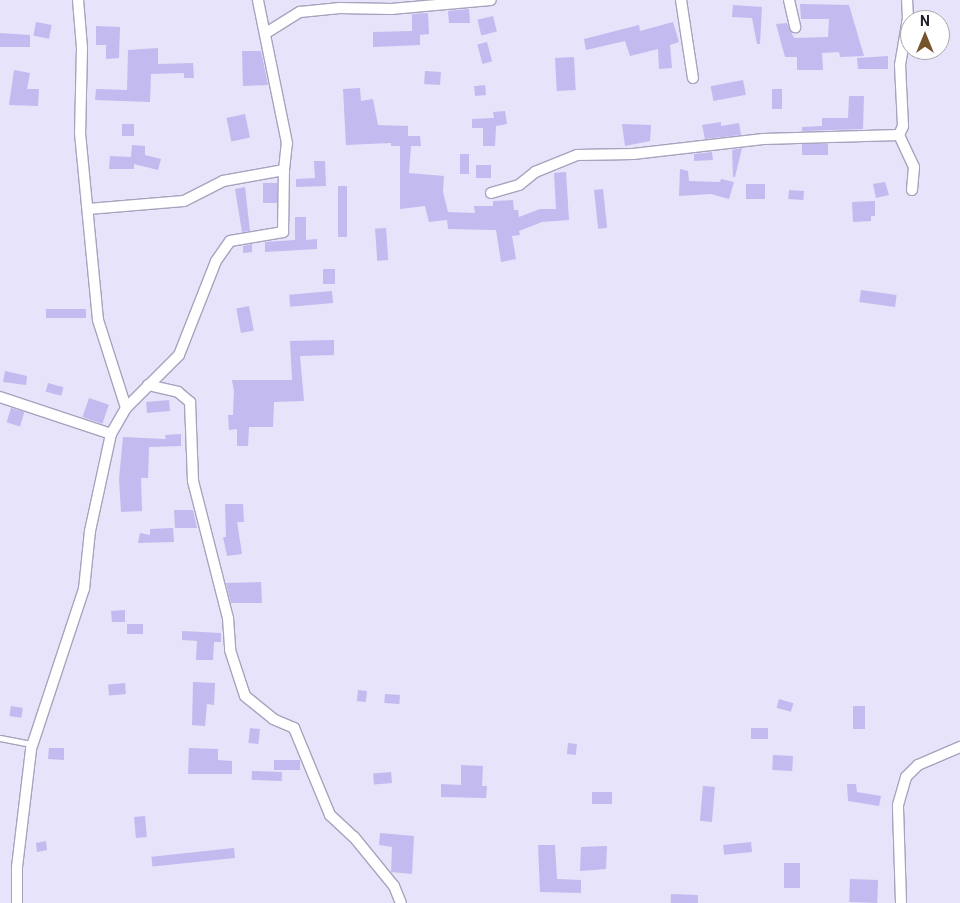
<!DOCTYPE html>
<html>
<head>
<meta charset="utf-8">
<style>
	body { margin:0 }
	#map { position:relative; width:960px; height:903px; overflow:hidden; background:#e7e3fa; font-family:Roboto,sans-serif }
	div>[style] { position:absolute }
	.building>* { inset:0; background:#c3baef; transform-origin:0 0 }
	.roads { filter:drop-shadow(1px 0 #a7a3be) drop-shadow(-1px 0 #a7a3be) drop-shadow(0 1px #a7a3be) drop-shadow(0 -1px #a7a3be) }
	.service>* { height:5px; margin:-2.5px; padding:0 2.5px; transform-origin:2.5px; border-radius:2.5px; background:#fff }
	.minor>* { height:10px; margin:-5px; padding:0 5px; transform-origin:5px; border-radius:5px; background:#fff }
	span { translate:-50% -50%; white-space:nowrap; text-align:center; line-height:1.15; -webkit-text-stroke:4px #fff; paint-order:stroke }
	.north { position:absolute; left:900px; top:10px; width:50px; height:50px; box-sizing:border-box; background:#fff; border:1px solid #a7a6aa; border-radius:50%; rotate:0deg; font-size:14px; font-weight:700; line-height:20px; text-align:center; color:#23212b }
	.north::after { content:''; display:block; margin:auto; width:18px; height:22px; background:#75532b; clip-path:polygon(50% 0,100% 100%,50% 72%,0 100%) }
</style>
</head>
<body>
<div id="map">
	<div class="building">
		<i style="clip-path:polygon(800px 4px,849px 5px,864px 56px,840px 57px,839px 52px,822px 53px,823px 70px,797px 70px,797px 57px,785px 57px,776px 24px,787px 23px,794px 38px,828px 37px,829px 19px,801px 19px)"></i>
		<i style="clip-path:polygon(733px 5px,762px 7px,760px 44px,757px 44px,752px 18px,732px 17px)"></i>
		<i style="clip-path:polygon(469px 9px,470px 23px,449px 23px,448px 11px)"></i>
		<i style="clip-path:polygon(428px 13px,429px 34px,420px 35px,420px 45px,373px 47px,373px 32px,412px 31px,412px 14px)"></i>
		<i style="left:493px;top:16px;width:16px;height:16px;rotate:76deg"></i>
		<i style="left:36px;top:22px;width:16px;height:14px;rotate:11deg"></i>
		<i style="clip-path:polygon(673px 22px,679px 42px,670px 45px,672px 68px,659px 69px,658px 49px,630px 56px,625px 41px,586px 50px,584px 39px,639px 25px,640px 31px)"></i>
		<i style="clip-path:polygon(96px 26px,120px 27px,119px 58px,106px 59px,106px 45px,96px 45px)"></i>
		<i style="clip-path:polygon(0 33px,30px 35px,30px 47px,0 47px)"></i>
		<i style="left:487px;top:42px;width:20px;height:10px;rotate:75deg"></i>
		<i style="clip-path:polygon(158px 48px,158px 64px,193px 63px,194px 78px,184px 78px,184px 73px,151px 74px,150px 102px,95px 100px,96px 89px,127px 90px,128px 50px)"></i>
		<i style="clip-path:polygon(242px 51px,261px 51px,268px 85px,243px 86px)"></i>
		<i style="clip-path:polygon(888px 56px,888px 69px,858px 69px,857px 58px)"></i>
		<i style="left:574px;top:57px;width:33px;height:19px;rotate:87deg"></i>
		<i style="clip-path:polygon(14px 70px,30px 73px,27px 89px,39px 89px,38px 106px,9px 105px)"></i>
		<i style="left:425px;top:71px;width:16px;height:13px;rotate:4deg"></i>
		<i style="left:743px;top:80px;width:15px;height:33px;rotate:79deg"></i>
		<i style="left:485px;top:85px;width:10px;height:11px;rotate:84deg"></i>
		<i style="clip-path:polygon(360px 88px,361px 101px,373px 99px,378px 125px,408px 126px,408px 136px,420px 136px,421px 146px,411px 146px,409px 173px,444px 176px,443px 192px,448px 212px,475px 213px,474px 206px,493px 206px,493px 201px,513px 200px,514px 210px,518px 210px,519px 217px,540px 209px,556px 209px,554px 173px,566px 172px,569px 220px,542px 222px,519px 231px,520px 235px,512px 236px,516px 259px,501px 262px,496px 230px,448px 229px,447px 220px,429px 222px,425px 206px,400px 209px,400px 146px,391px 146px,391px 143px,346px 145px,343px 89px)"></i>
		<i style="left:772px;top:89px;width:10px;height:20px"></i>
		<i style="clip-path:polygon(849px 96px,864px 96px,863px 129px,802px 131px,802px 127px,822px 126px,822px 118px,848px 118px)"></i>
		<i style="clip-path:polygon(505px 111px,507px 124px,496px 126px,495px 146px,483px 146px,483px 128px,472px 128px,472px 119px,494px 118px,493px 112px)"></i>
		<i style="left:245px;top:114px;width:24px;height:19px;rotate:78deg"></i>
		<i style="clip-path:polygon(721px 122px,721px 126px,739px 123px,741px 135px,705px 139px,702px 125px)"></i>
		<i style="left:122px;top:124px;width:12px;height:12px"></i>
		<i style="clip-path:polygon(622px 124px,651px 125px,650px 141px,625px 146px)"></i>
		<i style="left:828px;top:144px;width:11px;height:26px;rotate:90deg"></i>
		<i style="clip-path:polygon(132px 145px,145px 146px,145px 155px,161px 159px,158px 170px,134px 164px,134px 169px,109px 169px,110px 156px,131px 157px)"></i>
		<i style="clip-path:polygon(742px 148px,735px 177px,733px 177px,732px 150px)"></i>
		<i style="clip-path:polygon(712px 152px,713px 160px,694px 161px,694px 154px)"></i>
		<i style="left:460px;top:154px;width:9px;height:20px"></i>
		<i style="clip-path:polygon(314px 161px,325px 161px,326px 186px,296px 187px,296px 179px,315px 178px)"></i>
		<i style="left:491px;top:165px;width:13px;height:15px;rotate:90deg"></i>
		<i style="clip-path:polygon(680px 169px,688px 171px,689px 181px,720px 182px,721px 179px,734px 182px,729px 199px,711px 194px,679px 196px)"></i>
		<i style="clip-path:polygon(885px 182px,889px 195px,876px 198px,873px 184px)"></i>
		<i style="left:277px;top:183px;width:20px;height:14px;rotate:90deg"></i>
		<i style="left:746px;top:184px;width:19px;height:15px"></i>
		<i style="left:338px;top:186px;width:9px;height:51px"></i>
		<i style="clip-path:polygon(245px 187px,250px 231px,242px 232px,235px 189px)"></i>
		<i style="left:603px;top:189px;width:39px;height:9px;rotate:84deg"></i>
		<i style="left:789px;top:190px;width:15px;height:9px;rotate:4deg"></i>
		<i style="clip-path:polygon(875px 201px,875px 216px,871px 216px,871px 221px,853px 222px,852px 202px)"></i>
		<i style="clip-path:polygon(295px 217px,306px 217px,306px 240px,317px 239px,317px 249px,265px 252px,265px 242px,295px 240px)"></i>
		<i style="left:386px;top:228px;width:32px;height:11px;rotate:86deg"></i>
		<i style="clip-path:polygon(252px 244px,252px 252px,243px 253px,243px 246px)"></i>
		<i style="left:323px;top:269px;width:12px;height:15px"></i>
		<i style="left:861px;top:290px;width:36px;height:12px;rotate:8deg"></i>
		<i style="left:332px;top:291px;width:12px;height:43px;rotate:85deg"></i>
		<i style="left:249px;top:306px;width:25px;height:13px;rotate:79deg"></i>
		<i style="left:86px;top:309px;width:9px;height:40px;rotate:90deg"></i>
		<i style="clip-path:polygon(334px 340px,334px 355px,300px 356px,304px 401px,274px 402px,273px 427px,249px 427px,248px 446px,237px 446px,237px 429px,229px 430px,228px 415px,233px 415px,234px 391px,232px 380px,292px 380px,290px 341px)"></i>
		<i style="clip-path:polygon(5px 371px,27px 376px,26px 385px,3px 382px)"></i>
		<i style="left:48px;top:383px;width:16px;height:9px;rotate:15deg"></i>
		<i style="left:89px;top:398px;width:21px;height:20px;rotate:19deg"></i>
		<i style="left:169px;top:400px;width:11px;height:23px;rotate:85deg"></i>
		<i style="left:11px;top:408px;width:14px;height:15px;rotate:17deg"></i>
		<i style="clip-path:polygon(181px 434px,181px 446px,149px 447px,148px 478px,141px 478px,142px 511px,121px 512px,119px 479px,123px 437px,166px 439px,165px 435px)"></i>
		<i style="clip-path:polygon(225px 504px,243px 504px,244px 522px,237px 522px,242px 554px,227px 556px,223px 537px,226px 537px)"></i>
		<i style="clip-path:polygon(174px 510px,193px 510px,197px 528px,175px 528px)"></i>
		<i style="clip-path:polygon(173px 528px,174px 542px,138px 543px,140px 533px,150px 535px,150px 529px)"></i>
		<i style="clip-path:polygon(261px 582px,262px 603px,231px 603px,226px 583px)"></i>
		<i style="clip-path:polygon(125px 610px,125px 622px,112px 622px,111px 611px)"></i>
		<i style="left:127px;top:624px;width:16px;height:10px"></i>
		<i style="clip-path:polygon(182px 631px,221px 633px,221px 642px,214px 642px,213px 660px,196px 660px,197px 641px,182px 640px)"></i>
		<i style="clip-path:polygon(193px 682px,215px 683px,214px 705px,207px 704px,205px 726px,192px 725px)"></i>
		<i style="left:125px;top:683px;width:11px;height:17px;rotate:85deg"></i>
		<i style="left:358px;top:690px;width:9px;height:11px;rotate:6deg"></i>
		<i style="left:385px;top:694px;width:15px;height:9px;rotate:4deg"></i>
		<i style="left:779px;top:699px;width:15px;height:9px;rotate:16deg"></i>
		<i style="left:11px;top:706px;width:12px;height:10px;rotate:9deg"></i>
		<i style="left:853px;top:706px;width:12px;height:23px"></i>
		<i style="left:250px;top:728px;width:10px;height:15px;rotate:6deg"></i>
		<i style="left:751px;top:728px;width:17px;height:11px"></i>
		<i style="left:568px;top:743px;width:9px;height:11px;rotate:6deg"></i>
		<i style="clip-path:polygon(49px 748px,64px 748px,64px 760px,48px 759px)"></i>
		<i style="clip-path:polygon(189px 748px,218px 749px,218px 760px,232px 761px,232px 774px,188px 774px)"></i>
		<i style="left:773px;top:755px;width:20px;height:15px;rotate:3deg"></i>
		<i style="left:274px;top:760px;width:26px;height:10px"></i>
		<i style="clip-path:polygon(461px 765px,483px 766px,482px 786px,487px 786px,486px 798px,441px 797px,441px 784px,461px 785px)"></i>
		<i style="left:252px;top:771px;width:30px;height:9px;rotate:2deg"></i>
		<i style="left:391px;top:772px;width:11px;height:18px;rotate:85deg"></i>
		<i style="clip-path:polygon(847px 784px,856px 784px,857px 792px,881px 796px,879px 806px,848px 801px)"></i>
		<i style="left:703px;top:786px;width:12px;height:35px;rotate:5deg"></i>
		<i style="left:592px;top:792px;width:20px;height:12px"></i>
		<i style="left:145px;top:816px;width:21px;height:11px;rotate:85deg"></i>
		<i style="clip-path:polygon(380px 833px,414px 836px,412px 874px,391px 872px,392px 847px,379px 845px)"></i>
		<i style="clip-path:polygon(46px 841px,47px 850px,37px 852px,36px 843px)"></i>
		<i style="left:751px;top:842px;width:10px;height:28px;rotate:84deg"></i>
		<i style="clip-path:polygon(538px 845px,555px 845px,557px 879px,581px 880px,581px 893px,540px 892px)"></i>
		<i style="clip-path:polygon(607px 846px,606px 869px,580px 871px,581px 847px)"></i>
		<i style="left:234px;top:848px;width:10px;height:83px;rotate:84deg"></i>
		<i style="left:800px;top:863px;width:25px;height:16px;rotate:90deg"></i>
		<i style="left:850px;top:879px;width:28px;height:23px;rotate:2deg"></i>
		<i style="left:671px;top:894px;width:27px;height:9px;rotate:2deg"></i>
	</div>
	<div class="roads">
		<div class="service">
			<i style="left:0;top:738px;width:33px;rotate:11deg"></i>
		</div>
		<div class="minor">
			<i style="left:78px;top:0;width:48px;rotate:85.2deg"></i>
			<i style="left:82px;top:48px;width:85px;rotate:91.3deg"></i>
			<i style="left:80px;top:133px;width:188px;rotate:84.5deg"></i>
			<i style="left:98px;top:320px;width:92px;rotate:72.3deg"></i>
			<i style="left:681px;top:0;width:79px;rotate:81.3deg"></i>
			<i style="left:789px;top:0;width:28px;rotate:77deg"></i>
			<i style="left:266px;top:33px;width:40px;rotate:-32deg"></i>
			<i style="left:300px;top:12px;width:40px;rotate:-5.7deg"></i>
			<i style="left:340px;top:8px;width:51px;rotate:1.1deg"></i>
			<i style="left:391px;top:9px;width:100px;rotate:-5.1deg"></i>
			<i style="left:899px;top:135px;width:35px;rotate:65deg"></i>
			<i style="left:914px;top:167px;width:23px;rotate:95deg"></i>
			<i style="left:491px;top:193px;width:29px;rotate:-16deg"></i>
			<i style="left:519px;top:185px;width:21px;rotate:-39deg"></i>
			<i style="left:535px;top:172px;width:45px;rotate:-22deg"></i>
			<i style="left:577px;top:155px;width:56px;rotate:-1deg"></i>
			<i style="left:633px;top:154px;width:131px;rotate:-6.6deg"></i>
			<i style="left:763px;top:139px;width:136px;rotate:-1.7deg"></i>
			<i style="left:899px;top:135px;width:10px;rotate:-66deg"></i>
			<i style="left:903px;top:126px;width:61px;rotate:-92.8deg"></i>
			<i style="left:900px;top:65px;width:48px;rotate:-80.3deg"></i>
			<i style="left:908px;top:18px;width:18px;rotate:-93deg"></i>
			<i style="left:88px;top:209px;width:96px;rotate:-4.8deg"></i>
			<i style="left:184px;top:201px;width:44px;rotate:-27.1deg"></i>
			<i style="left:223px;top:181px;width:62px;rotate:-10.2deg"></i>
			<i style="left:284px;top:170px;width:27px;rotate:-84deg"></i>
			<i style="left:287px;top:143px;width:146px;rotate:-101.5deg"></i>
			<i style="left:148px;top:385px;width:31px;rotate:13deg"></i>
			<i style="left:178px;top:392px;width:16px;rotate:40deg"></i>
			<i style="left:190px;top:402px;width:79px;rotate:87.8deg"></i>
			<i style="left:193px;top:481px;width:141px;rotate:75.7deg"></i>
			<i style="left:228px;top:618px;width:32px;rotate:86deg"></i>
			<i style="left:230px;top:650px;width:48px;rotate:71.9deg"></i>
			<i style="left:245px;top:696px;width:36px;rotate:39deg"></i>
			<i style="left:273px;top:719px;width:23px;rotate:23deg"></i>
			<i style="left:294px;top:728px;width:94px;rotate:67.5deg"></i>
			<i style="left:330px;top:815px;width:33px;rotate:43deg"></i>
			<i style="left:354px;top:837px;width:63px;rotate:50.8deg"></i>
			<i style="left:394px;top:886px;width:18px;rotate:68deg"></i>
			<i style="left:0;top:397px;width:117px;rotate:18.4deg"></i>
			<i style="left:17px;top:903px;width:36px;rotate:-90deg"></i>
			<i style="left:17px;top:867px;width:119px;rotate:-83.2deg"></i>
			<i style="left:31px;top:749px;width:169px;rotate:-71.7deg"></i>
			<i style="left:84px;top:589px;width:58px;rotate:-84.1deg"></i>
			<i style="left:90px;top:531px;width:99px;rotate:-77.8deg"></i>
			<i style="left:111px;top:434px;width:30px;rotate:-60deg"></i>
			<i style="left:126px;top:408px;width:75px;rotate:-45deg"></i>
			<i style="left:179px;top:355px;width:101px;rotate:-68.5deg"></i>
			<i style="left:216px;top:261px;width:24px;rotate:-55deg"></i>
			<i style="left:230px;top:241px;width:54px;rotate:-9.6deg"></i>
			<i style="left:283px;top:232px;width:62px;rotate:-89.1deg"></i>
			<i style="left:901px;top:903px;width:98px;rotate:-91.8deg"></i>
			<i style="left:898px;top:805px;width:29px;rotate:-74deg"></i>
			<i style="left:906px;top:777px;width:17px;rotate:-45deg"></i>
			<i style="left:918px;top:765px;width:46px;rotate:-23.2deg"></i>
		</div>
	</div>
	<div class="north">N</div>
</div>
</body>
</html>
